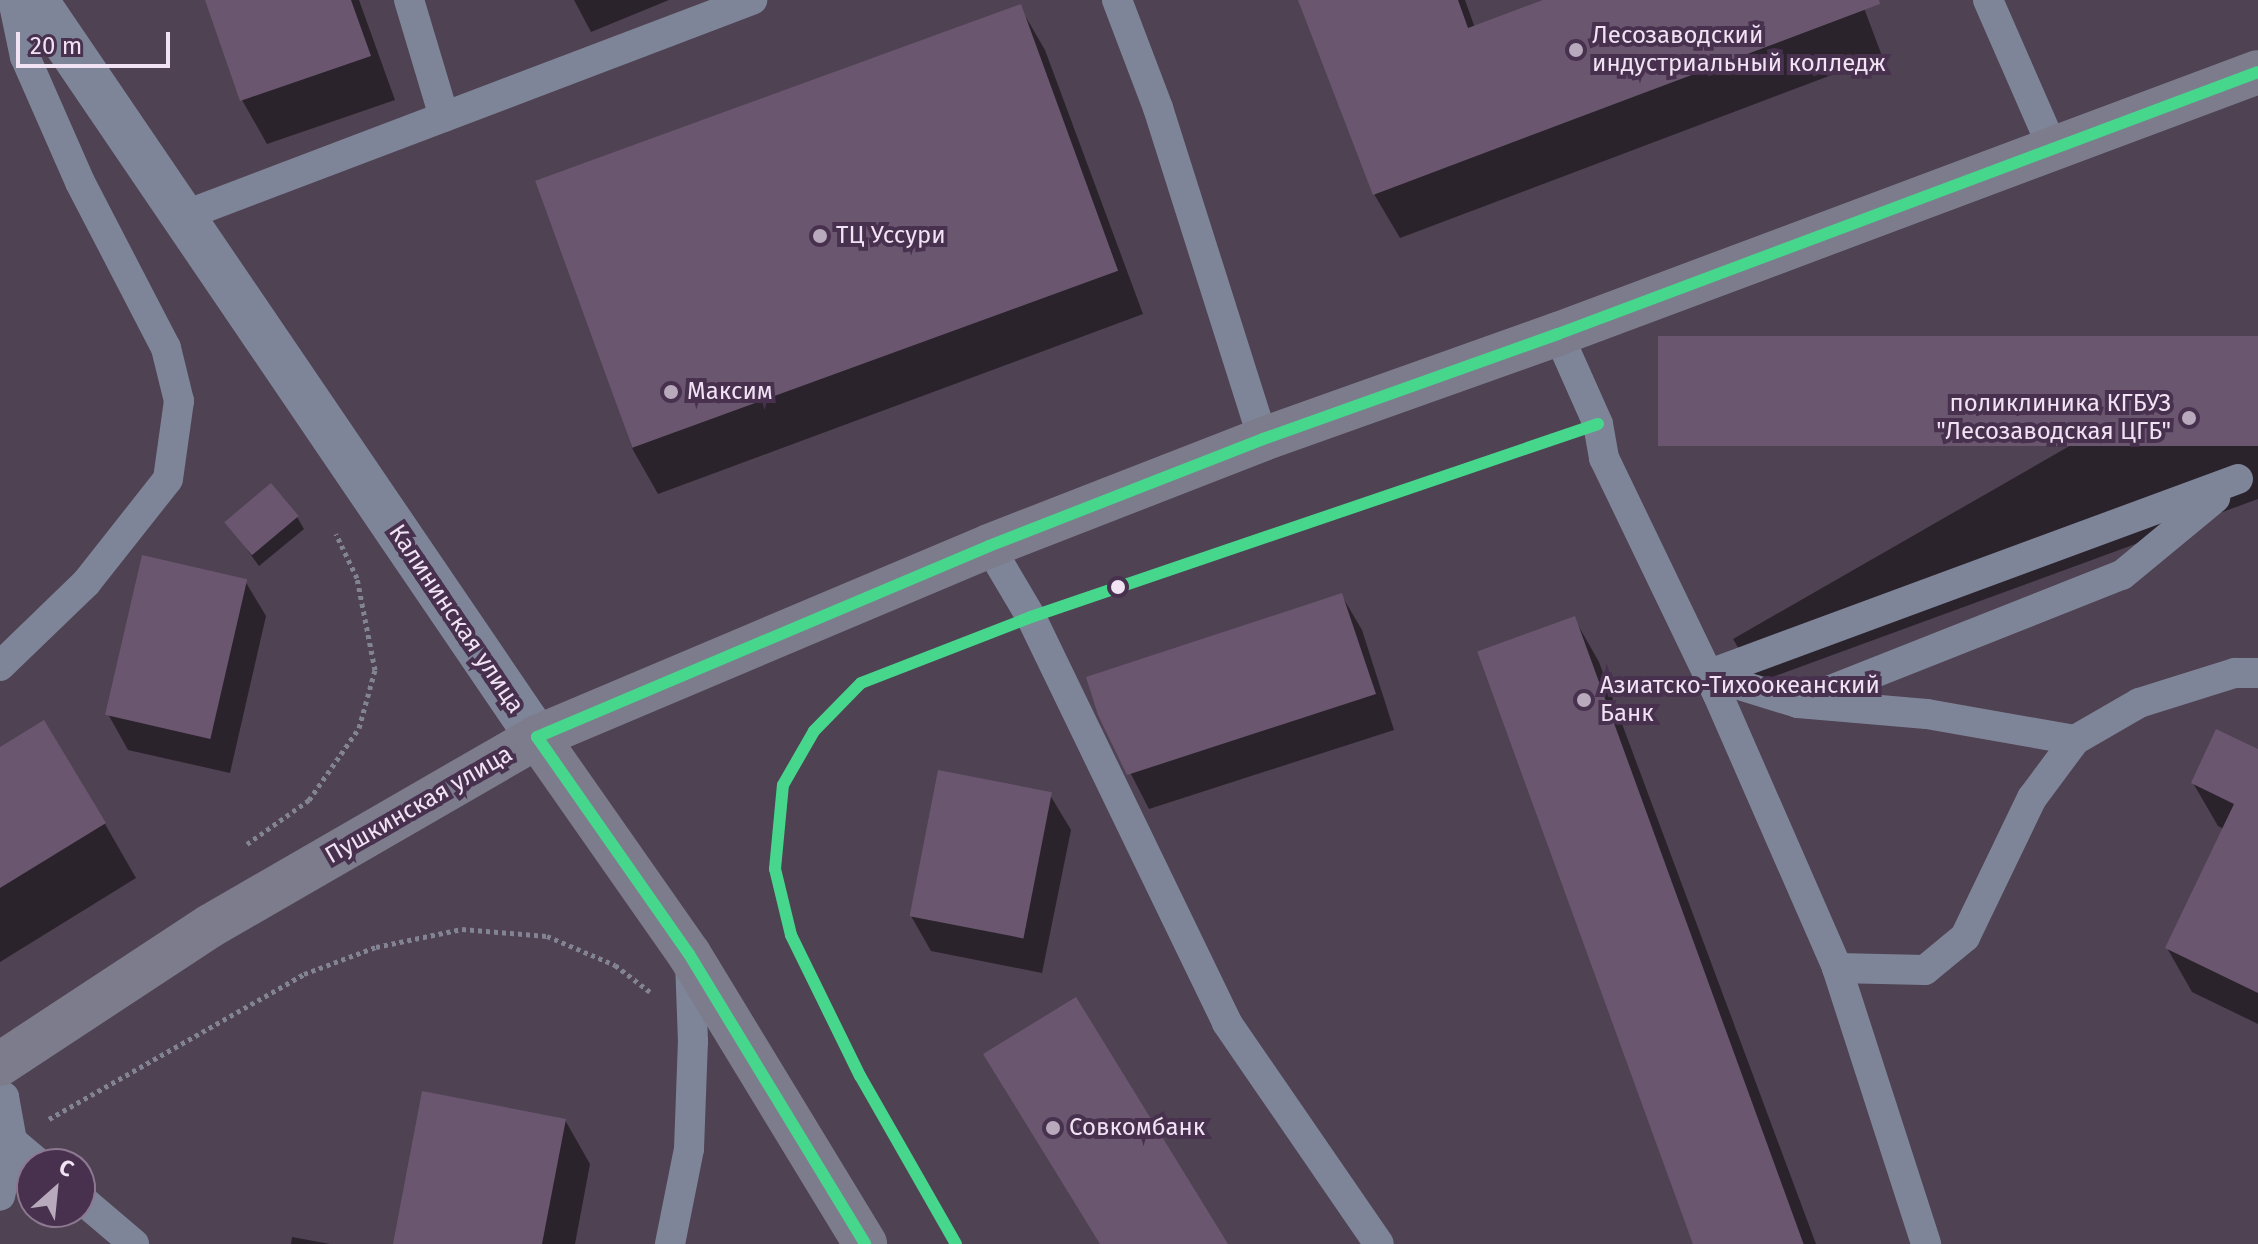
<!DOCTYPE html>
<html>
<head>
<meta charset="utf-8">
<style>
	body { margin:0 }
	#map { position:relative; width:2258px; height:1244px; overflow:hidden; background:#4f4253; font-family:"Fira Sans",sans-serif }
	div>[style] { position:absolute }
	.shadow>* { inset:0; background:#0007 }
	.building>* { inset:0; background:#6b5670; transform-origin:0 0 }
	.path>* { height:5px; margin-top:-2.5px; transform-origin:0; background:repeating-linear-gradient(90deg,#828393 0 4px,transparent 0 8px) }
	.service>* { height:30px; margin:-15px; padding:0 15px; transform-origin:15px; border-radius:15px; background:#7f8599 }
	.minor>* { height:44px; margin:-22px; padding:0 22px; transform-origin:22px; border-radius:22px; background:#7f8599 }
	.secondary>* { height:44px; margin:-22px; padding:0 22px; transform-origin:22px; border-radius:22px; background:#7c7c8d }
	.bus-1>* { height:12px; margin:-6px; padding:0 6px; transform-origin:6px; border-radius:6px; background:#46d78d }
	.dots>* { width:22px; height:22px; translate:-50% -50%; box-sizing:border-box; border:4px solid #48314e; border-radius:50% }
	span { translate:-50% -50%; white-space:nowrap; text-align:center; line-height:1.15; -webkit-text-stroke:8px #48314e; paint-order:stroke }
	.poi-label { font-size:24px; color:#f1e2f4 }
	.left { translate:0 -50%; text-align:left }
	.right { translate:-100% -50%; text-align:right }
	.street-label { font-size:24px; color:#f1e2f4 }
	.north { position:absolute; left:16px; top:1148px; width:80px; height:80px; box-sizing:border-box; background:#48314e; border:2px solid #8c7890; border-radius:50%; rotate:27deg; font-size:22px; font-weight:700; line-height:32px; text-align:center; color:#f1e2f4 }
	.north::after { content:''; display:block; margin:auto; width:28px; height:36px; background:#b8aabc; clip-path:polygon(50% 0,100% 100%,50% 72%,0 100%) }
	.scale { position:absolute; left:16px; top:32px; width:154px; height:36px; box-sizing:border-box; border:4px solid #f1e2f4; border-top:0; padding-left:10px; font-size:24px; line-height:28px; white-space:nowrap; color:#f1e2f4; -webkit-text-stroke:6px #48314e; paint-order:stroke }
</style>
</head>
<body>
<div id="map">
	<div class="shadow">
		<i style="clip-path:polygon(207px 0,359px 0,395px 100px,267px 144px,242px 100px)"></i>
		<i style="clip-path:polygon(574px 0,669px 0,591px 32px)"></i>
		<i style="clip-path:polygon(1300px 0,1465px 0,1475px 28px,1549px 0,1861px 0,1882px 56px,1400px 238px,1374px 194px)"></i>
		<i style="clip-path:polygon(1020px 7px,1045px 50px,1143px 314px,658px 494px,633px 450px,538px 180px)"></i>
		<i style="clip-path:polygon(2258px 338px,2258px 499px,1759px 682px,1733px 639px)"></i>
		<i style="clip-path:polygon(297px 517px,304px 529px,259px 566px,227px 522px)"></i>
		<i style="clip-path:polygon(245px 581px,266px 616px,230px 773px,128px 750px,108px 714px)"></i>
		<i style="clip-path:polygon(1342px 596px,1362px 630px,1394px 730px,1149px 809px,1100px 714px)"></i>
		<i style="clip-path:polygon(1574px 618px,1599px 662px,1816px 1244px,1699px 1244px)"></i>
		<i style="clip-path:polygon(0 749px,105px 824px,136px 878px,0 962px)"></i>
		<i style="clip-path:polygon(2258px 751px,2258px 1024px,2192px 992px,2167px 948px,2224px 829px,2218px 826px,2193px 783px)"></i>
		<i style="clip-path:polygon(1050px 795px,1071px 830px,1042px 973px,931px 951px,911px 916px)"></i>
		<i style="clip-path:polygon(565px 1120px,590px 1164px,575px 1244px,395px 1244px)"></i>
		<i style="clip-path:polygon(292px 1237px,330px 1244px,291px 1244px)"></i>
	</div>
	<div class="building">
		<i style="clip-path:polygon(205px 0,351px 0,371px 56px,240px 101px)"></i>
		<i style="clip-path:polygon(1298px 0,1458px 0,1468px 28px,1543px 0,1879px 0,1880px 4px,1373px 195px)"></i>
		<i style="left:1021px;top:4px;width:284px;height:517px;rotate:70deg"></i>
		<i style="left:2258px;top:336px;width:110px;height:600px;rotate:90deg"></i>
		<i style="left:271px;top:483px;width:43px;height:61px;rotate:50deg"></i>
		<i style="left:142px;top:555px;width:108px;height:164px;rotate:13deg"></i>
		<i style="clip-path:polygon(1342px 593px,1376px 694px,1127px 775px,1098px 715px,1086px 677px)"></i>
		<i style="left:1575px;top:616px;width:670px;height:104px;rotate:70deg"></i>
		<i style="clip-path:polygon(44px 720px,106px 823px,0 888px,0 747px)"></i>
		<i style="clip-path:polygon(2216px 729px,2258px 749px,2258px 993px,2165px 948px,2234px 804px,2191px 783px)"></i>
		<i style="left:938px;top:770px;width:116px;height:149px;rotate:11deg"></i>
		<i style="clip-path:polygon(1076px 997px,1228px 1244px,1100px 1244px,983px 1054px)"></i>
		<i style="clip-path:polygon(422px 1091px,566px 1119px,542px 1244px,393px 1244px)"></i>
	</div>
	<div class="path">
		<i style="left:1069px;top:604px;width:518px;rotate:-18.82deg"></i>
		<i style="left:247px;top:844px;width:76px;rotate:-35.4deg"></i>
		<i style="left:309px;top:800px;width:88px;rotate:-55.2deg"></i>
		<i style="left:359px;top:728px;width:60px;rotate:-74.6deg"></i>
		<i style="left:375px;top:670px;width:94px;rotate:-101.1deg"></i>
		<i style="left:357px;top:578px;width:49px;rotate:-115.5deg"></i>
		<i style="left:49px;top:1119px;width:293px;rotate:-29.6deg"></i>
		<i style="left:304px;top:974px;width:77px;rotate:-20.6deg"></i>
		<i style="left:376px;top:947px;width:88px;rotate:-11.8deg"></i>
		<i style="left:462px;top:929px;width:85px;rotate:4.7deg"></i>
		<i style="left:547px;top:936px;width:74px;rotate:23.1deg"></i>
		<i style="left:615px;top:965px;width:44px;rotate:37.6deg"></i>
		<i style="left:956px;top:1244px;width:193px;rotate:-119.7deg"></i>
		<i style="left:860px;top:1076px;width:157px;rotate:-116.1deg"></i>
		<i style="left:791px;top:935px;width:68px;rotate:-103.6deg"></i>
		<i style="left:775px;top:869px;width:84px;rotate:-84.6deg"></i>
		<i style="left:783px;top:785px;width:62px;rotate:-60.1deg"></i>
		<i style="left:814px;top:731px;width:67px;rotate:-45.6deg"></i>
		<i style="left:861px;top:683px;width:141px;rotate:-21.3deg"></i>
	</div>
	<div class="service">
		<i style="left:409px;top:0;width:122px;rotate:73.3deg"></i>
		<i style="left:1117px;top:0;width:116px;rotate:69.2deg"></i>
		<i style="left:1158px;top:108px;width:347px;rotate:72.4deg"></i>
		<i style="left:1988px;top:0;width:163px;rotate:66.4deg"></i>
		<i style="left:183px;top:216px;width:609px;rotate:-20.79deg"></i>
		<i style="left:1558px;top:334px;width:98px;rotate:66deg"></i>
		<i style="left:1598px;top:424px;width:35px;rotate:80deg"></i>
		<i style="left:1604px;top:458px;width:263px;rotate:64.3deg"></i>
		<i style="left:1718px;top:695px;width:298px;rotate:66.4deg"></i>
		<i style="left:1837px;top:968px;width:88px;rotate:1.3deg"></i>
		<i style="left:1925px;top:970px;width:52px;rotate:-39.5deg"></i>
		<i style="left:1965px;top:937px;width:154px;rotate:-64.3deg"></i>
		<i style="left:2032px;top:798px;width:72px;rotate:-53.4deg"></i>
		<i style="left:2075px;top:740px;width:74px;rotate:-30deg"></i>
		<i style="left:2139px;top:703px;width:101px;rotate:-17.4deg"></i>
		<i style="left:2235px;top:673px;width:23px"></i>
		<i style="left:989px;top:546px;width:82px;rotate:59.4deg"></i>
		<i style="left:1031px;top:617px;width:451px;rotate:64.2deg"></i>
		<i style="left:1227px;top:1023px;width:268px;rotate:55.5deg"></i>
		<i style="left:0;top:666px;width:120px;rotate:-44deg"></i>
		<i style="left:86px;top:583px;width:132px;rotate:-51.7deg"></i>
		<i style="left:168px;top:479px;width:79px;rotate:-82deg"></i>
		<i style="left:179px;top:401px;width:55px;rotate:-103.8deg"></i>
		<i style="left:166px;top:348px;width:187px;rotate:-117.4deg"></i>
		<i style="left:80px;top:182px;width:137px;rotate:-113.7deg"></i>
		<i style="left:25px;top:57px;width:58px;rotate:-101.9deg"></i>
		<i style="left:1707px;top:675px;width:566px;rotate:-20.26deg"></i>
		<i style="left:1707px;top:675px;width:95px;rotate:17.1deg"></i>
		<i style="left:1798px;top:703px;width:129px;rotate:4.9deg"></i>
		<i style="left:1927px;top:714px;width:150px;rotate:10deg"></i>
		<i style="left:1798px;top:703px;width:348px;rotate:-21.6deg"></i>
		<i style="left:2122px;top:575px;width:121px;rotate:-39.6deg"></i>
		<i style="left:1837px;top:968px;width:290px;rotate:72.1deg"></i>
		<i style="left:0;top:1094px;width:5px;rotate:37deg"></i>
		<i style="left:4px;top:1097px;width:45px;rotate:79.7deg"></i>
		<i style="left:12px;top:1141px;width:56px;rotate:102.3deg"></i>
		<i style="left:12px;top:1141px;width:35px;rotate:40deg"></i>
		<i style="left:80px;top:1198px;width:71px;rotate:40.4deg"></i>
		<i style="left:670px;top:1244px;width:97px;rotate:-78.7deg"></i>
		<i style="left:689px;top:1149px;width:107px;rotate:-87.9deg"></i>
		<i style="left:693px;top:1042px;width:82px;rotate:-92.1deg"></i>
	</div>
	<div class="minor">
		<i style="left:36px;top:0;width:891px;rotate:55.79deg"></i>
	</div>
	<div class="secondary">
		<i style="left:537px;top:737px;width:265px;rotate:55deg"></i>
		<i style="left:689px;top:954px;width:339px;rotate:58.7deg"></i>
		<i style="left:0;top:1064px;width:251px;rotate:-33.3deg"></i>
		<i style="left:210px;top:926px;width:378px;rotate:-30deg"></i>
		<i style="left:537px;top:737px;width:491px;rotate:-22.9deg"></i>
		<i style="left:989px;top:546px;width:294px;rotate:-21.3deg"></i>
		<i style="left:1263px;top:439px;width:313px;rotate:-19.6deg"></i>
		<i style="left:1558px;top:334px;width:747px;rotate:-20.52deg"></i>
	</div>
	<div class="bus-1">
		<i style="left:537px;top:737px;width:491px;rotate:-22.9deg"></i>
		<i style="left:989px;top:546px;width:294px;rotate:-21.3deg"></i>
		<i style="left:1263px;top:439px;width:313px;rotate:-19.6deg"></i>
		<i style="left:1558px;top:334px;width:747px;rotate:-20.52deg"></i>
		<i style="left:537px;top:737px;width:265px;rotate:55deg"></i>
		<i style="left:689px;top:954px;width:339px;rotate:58.7deg"></i>
		<i style="left:956px;top:1244px;width:193px;rotate:-119.7deg"></i>
		<i style="left:860px;top:1076px;width:157px;rotate:-116.1deg"></i>
		<i style="left:791px;top:935px;width:68px;rotate:-103.6deg"></i>
		<i style="left:775px;top:869px;width:84px;rotate:-84.6deg"></i>
		<i style="left:783px;top:785px;width:62px;rotate:-60.1deg"></i>
		<i style="left:814px;top:731px;width:67px;rotate:-45.6deg"></i>
		<i style="left:861px;top:683px;width:182px;rotate:-21.2deg"></i>
		<i style="left:1031px;top:617px;width:599px;rotate:-18.8deg"></i>
	</div>
	<div class="dots">
		<i style="left:1576px;top:50px;background:#b8aabc"></i>
		<i style="left:820px;top:236px;background:#b8aabc"></i>
		<i style="left:671px;top:392px;background:#b8aabc"></i>
		<i style="left:2189px;top:418px;background:#b8aabc"></i>
		<i style="left:1118px;top:587px;background:#f1e2f4"></i>
		<i style="left:1584px;top:700px;background:#b8aabc"></i>
		<i style="left:1053px;top:1128px;background:#b8aabc"></i>
	</div>
	<div class="poi-label">
		<span class="left" style="left:1592px;top:50px">Лесозаводский<br>индустриальный колледж</span>
		<span class="left" style="left:836px;top:236px">ТЦ Уссури</span>
		<span class="left" style="left:687px;top:392px">Максим</span>
		<span class="right" style="left:2171px;top:418px">поликлиника КГБУЗ<br>"Лесозаводская ЦГБ"</span>
		<span class="left" style="left:1600px;top:700px">Азиатско-Тихоокеанский<br>Банк</span>
		<span class="left" style="left:1069px;top:1128px">Совкомбанк</span>
	</div>
	<div class="street-label">
		<span style="left:456px;top:619px;rotate:56deg">Калининская улица</span>
		<span style="left:419px;top:805px;rotate:-30deg">Пушкинская улица</span>
	</div>
	<div class="north">С</div>
	<div class="scale">20 m</div>
</div>
</body>
</html>
